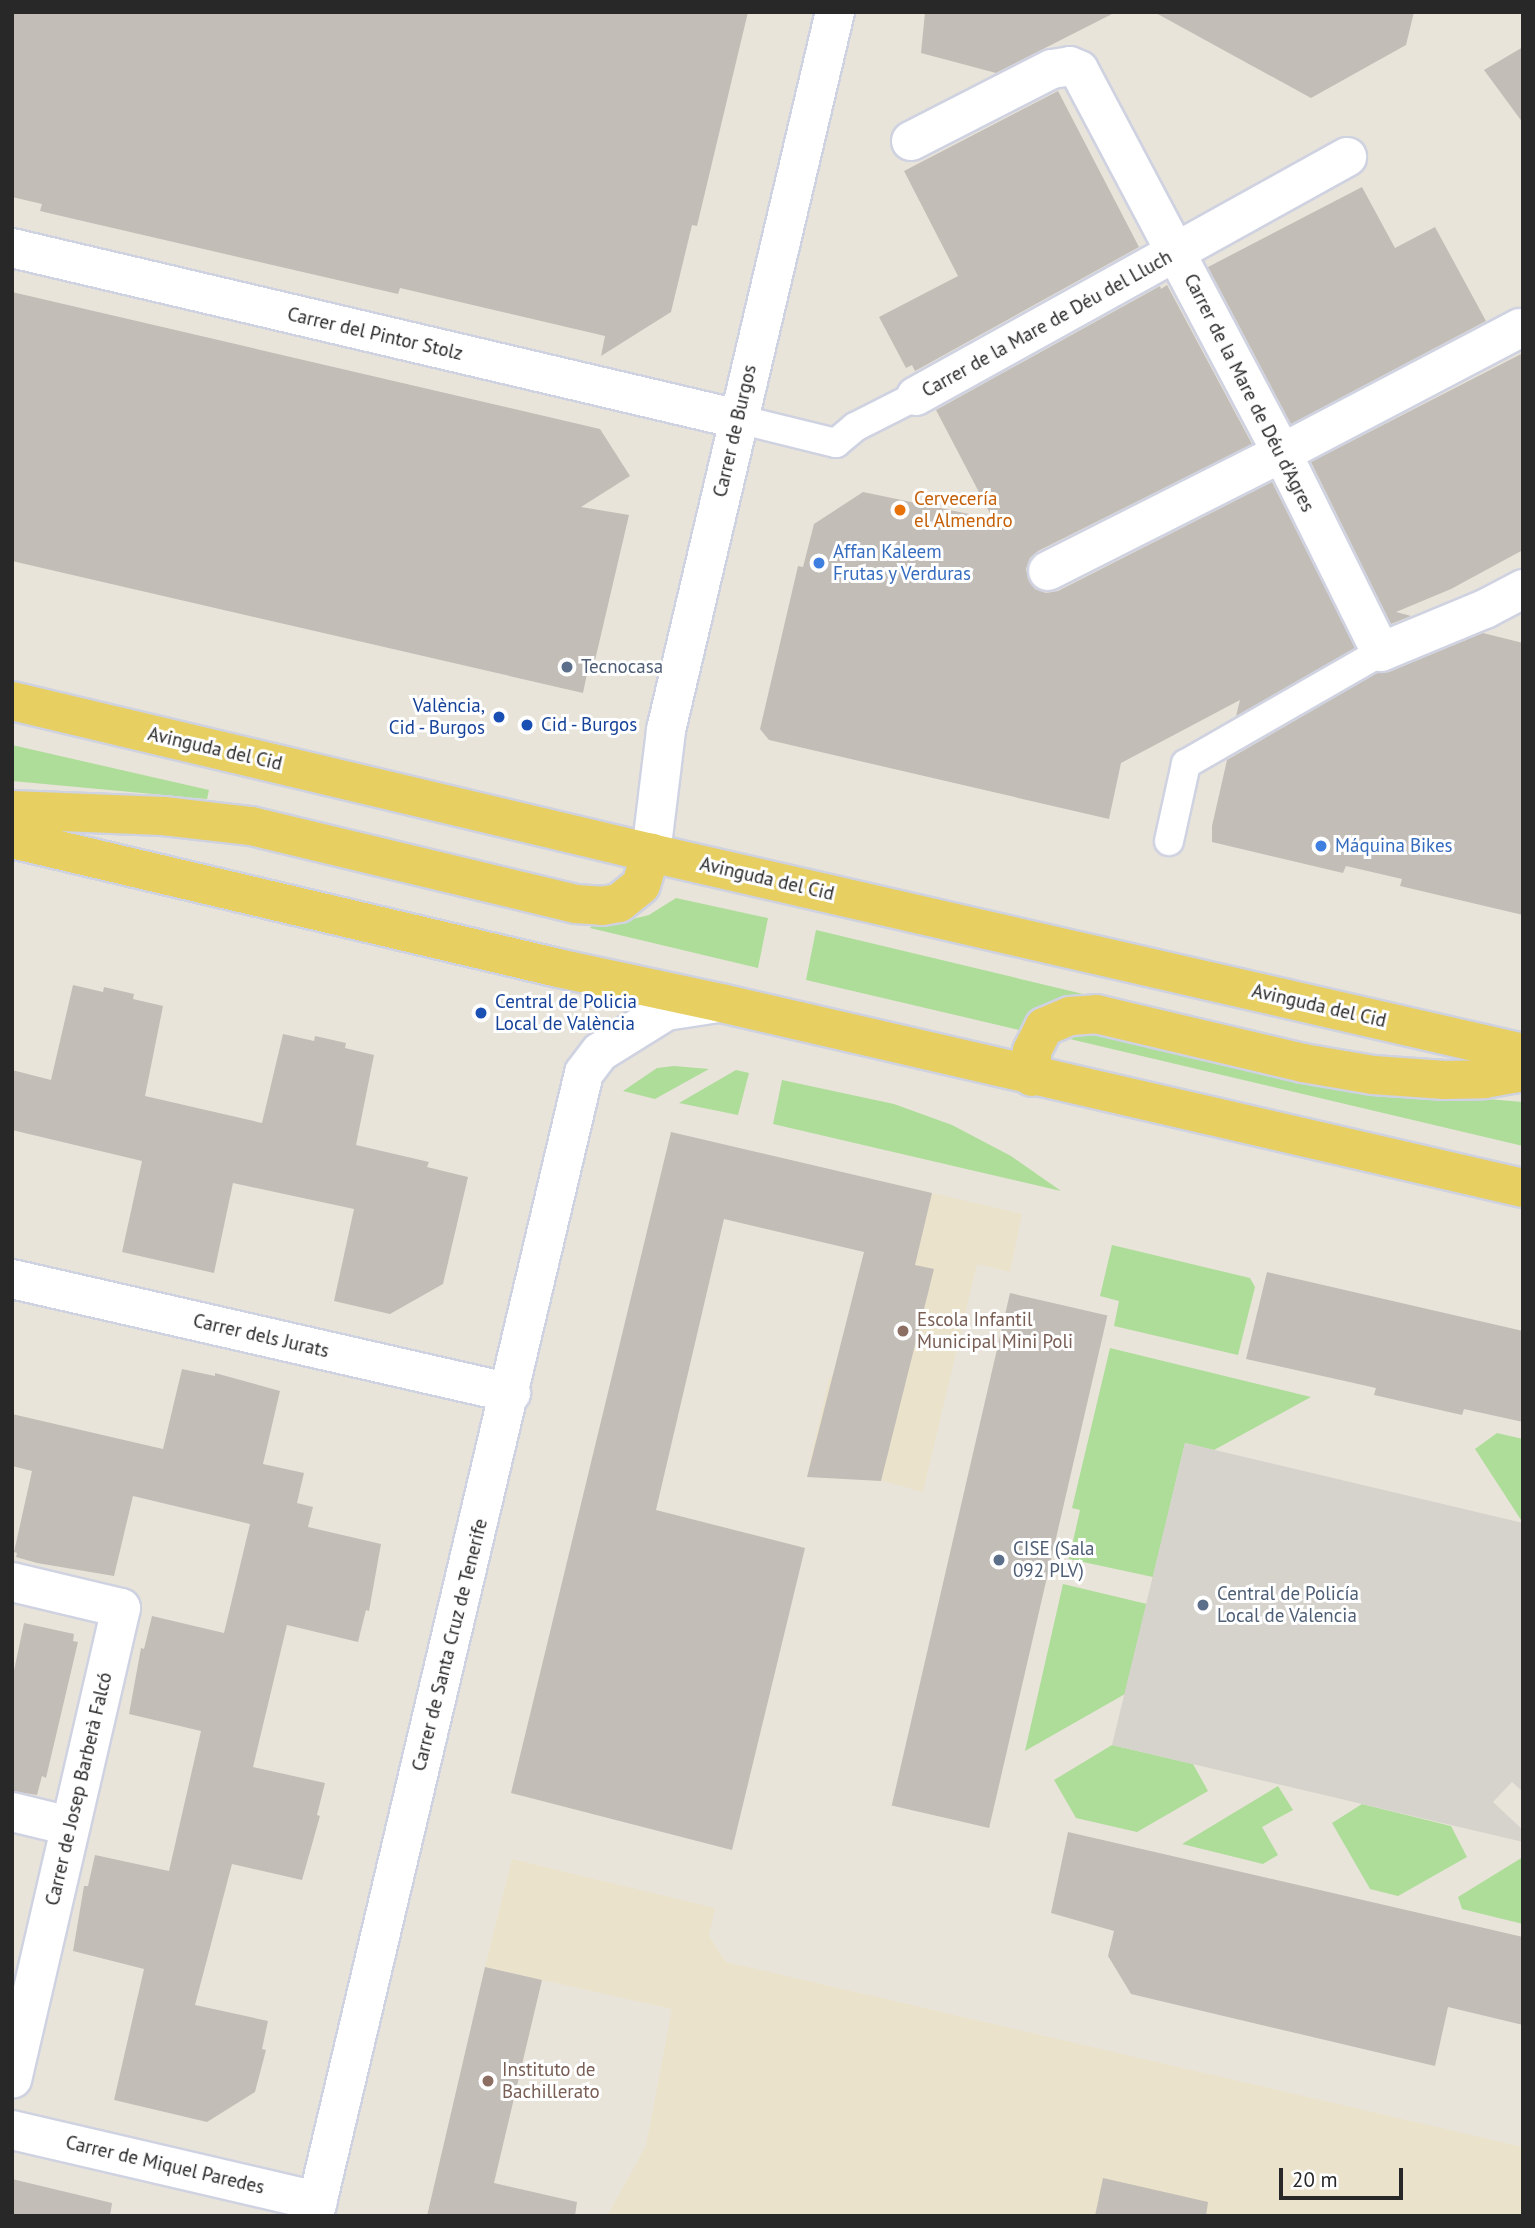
<!DOCTYPE html>
<html>
<head>
<meta charset="utf-8">
<style>
	body { margin:0 }
	#map { position:relative; width:1535px; height:2228px; overflow:hidden; background:#e9e4da; font-family:"PT Sans",sans-serif }
	div>[style] { position:absolute }
	.education>* { inset:0; background:#eae2ca }
	.green>* { inset:0; background:#addd99 }
	.plaza>* { inset:0; background:#d6d3cc }
	.building>* { inset:0; background:#c2bdb7; transform-origin:0 0 }
	.roads { filter:drop-shadow(2px 0 #cfd2e0) drop-shadow(-2px 0 #cfd2e0) drop-shadow(0 2px #cfd2e0) drop-shadow(0 -2px #cfd2e0) }
	.pedestrian>* { height:28px; margin:-14px; padding:0 14px; transform-origin:14px; border-radius:14px; background:#fff }
	.minor>* { height:38px; margin:-19px; padding:0 19px; transform-origin:19px; border-radius:19px; background:#fff }
	.tertiary>* { height:38px; margin:-19px; padding:0 19px; transform-origin:19px; border-radius:19px; background:#fff }
	.primary>* { height:38px; margin:-19px; padding:0 19px; transform-origin:19px; border-radius:19px; background:#e7cf62 }
	.dots>* { width:19px; height:19px; translate:-50% -50%; box-sizing:border-box; border:4px solid #fff; border-radius:50% }
	span { translate:-50% -50%; white-space:nowrap; text-align:center; line-height:1.15; -webkit-text-stroke:6px #fff; paint-order:stroke }
	.street-label { font-size:19px; color:#282828 }
	.food-label { font-size:19px; color:#c56008 }
	.left { translate:0 -50%; text-align:left }
	.shop-label { font-size:19px; color:#366cbe }
	.service-label { font-size:19px; color:#4e5e75 }
	.transit-label { font-size:19px; color:#164399 }
	.right { translate:-100% -50%; text-align:right }
	.education-label { font-size:19px; color:#785e54 }
	.frame { position:absolute; inset:0; border:14px solid #282828; pointer-events:none }
	.scale { position:absolute; left:1279px; top:2168px; width:124px; height:32px; box-sizing:border-box; border:4px solid #282828; border-top:0; padding-left:9px; font-size:21px; line-height:24px; white-space:nowrap; color:#282828; -webkit-text-stroke:5px #fff; paint-order:stroke }
</style>
</head>
<body>
<div id="map">
	<div class="education">
		<i style="clip-path:polygon(932px 1193px,1022px 1214px,1010px 1272px,977px 1264px,923px 1492px,879px 1480px,814px 1477px,809px 1467px,829px 1379px,836px 1372px,875px 1255px,915px 1264px)"></i>
		<i style="clip-path:polygon(512px 1859px,715px 1908px,709px 1936px,726px 1962px,1523px 2147px,1523px 2216px,607px 2216px,646px 2146px,672px 2009px,485px 1967px)"></i>
	</div>
	<div class="green">
		<i style="clip-path:polygon(12px 745px,209px 790px,207px 799px,12px 781px)"></i>
		<i style="clip-path:polygon(676px 898px,768px 918px,758px 968px,590px 928px,595px 922px,612px 924px,649px 915px)"></i>
		<i style="clip-path:polygon(816px 930px,1100px 998px,1028px 1032px,806px 980px)"></i>
		<i style="clip-path:polygon(1071px 1027px,1464px 1097px,1523px 1102px,1523px 1146px,1057px 1036px)"></i>
		<i style="clip-path:polygon(674px 1066px,709px 1069px,655px 1099px,623px 1091px,657px 1068px)"></i>
		<i style="clip-path:polygon(736px 1070px,749px 1073px,738px 1115px,679px 1103px)"></i>
		<i style="clip-path:polygon(782px 1080px,894px 1104px,952px 1125px,1011px 1156px,1061px 1191px,773px 1124px)"></i>
		<i style="clip-path:polygon(1112px 1245px,1250px 1278px,1255px 1287px,1238px 1355px,1114px 1326px,1119px 1301px,1100px 1296px)"></i>
		<i style="clip-path:polygon(1110px 1348px,1311px 1397px,1214px 1450px,1185px 1443px,1153px 1577px,1069px 1559px,1080px 1510px,1072px 1508px)"></i>
		<i style="clip-path:polygon(1497px 1433px,1523px 1439px,1523px 1523px,1475px 1449px)"></i>
		<i style="clip-path:polygon(1063px 1584px,1147px 1604px,1125px 1694px,1025px 1751px)"></i>
		<i style="clip-path:polygon(1112px 1745px,1193px 1764px,1208px 1791px,1137px 1832px,1076px 1818px,1054px 1780px)"></i>
		<i style="clip-path:polygon(1278px 1786px,1293px 1810px,1262px 1827px,1278px 1855px,1263px 1864px,1182px 1844px)"></i>
		<i style="clip-path:polygon(1362px 1804px,1451px 1826px,1467px 1857px,1398px 1896px,1370px 1889px,1332px 1823px)"></i>
		<i style="clip-path:polygon(1523px 1857px,1523px 1924px,1462px 1909px,1458px 1897px)"></i>
	</div>
	<div class="plaza">
		<i style="clip-path:polygon(1185px 1443px,1523px 1523px,1523px 1792px,1512px 1782px,1493px 1802px,1523px 1830px,1523px 1842px,1112px 1745px)"></i>
	</div>
	<div class="building">
		<i style="clip-path:polygon(12px 12px,748px 12px,697px 226px,692px 225px,671px 312px,601px 356px,605px 336px,400px 288px,398px 294px,74px 219px,40px 211px,42px 204px,12px 197px)"></i>
		<i style="clip-path:polygon(925px 12px,1116px 12px,996px 73px,921px 53px)"></i>
		<i style="clip-path:polygon(1154px 12px,1414px 12px,1406px 45px,1311px 98px)"></i>
		<i style="clip-path:polygon(1523px 47px,1523px 123px,1484px 70px)"></i>
		<i style="clip-path:polygon(1058px 91px,1139px 247px,915px 371px,912px 365px,906px 368px,879px 317px,958px 276px,904px 171px)"></i>
		<i style="clip-path:polygon(1362px 187px,1395px 248px,1435px 227px,1486px 321px,1291px 424px,1208px 267px)"></i>
		<i style="clip-path:polygon(1167px 285px,1252px 444px,1038px 551px,1030px 558px,1026px 569px,1029px 581px,1035px 589px,1046px 593px,1058px 591px,1272px 482px,1355px 648px,1236px 716px,1240px 700px,1121px 763px,1109px 819px,769px 740px,760px 729px,798px 566px,803px 567px,814px 524px,863px 492px,993px 519px,936px 410px,1160px 286px,1161px 289px)"></i>
		<i style="clip-path:polygon(12px 292px,600px 429px,630px 476px,581px 507px,629px 515px,593px 669px,588px 669px,583px 693px,12px 561px)"></i>
		<i style="clip-path:polygon(1523px 353px,1523px 550px,1451px 589px,1396px 612px,1411px 616px,1391px 624px,1311px 462px)"></i>
		<i style="clip-path:polygon(1483px 633px,1523px 643px,1523px 915px,1400px 886px,1402px 879px,1346px 866px,1343px 873px,1212px 842px,1212px 826px,1227px 760px,1377px 673px,1389px 672px)"></i>
		<i style="clip-path:polygon(73px 985px,103px 992px,104px 987px,134px 994px,133px 999px,163px 1006px,145px 1096px,262px 1123px,283px 1034px,314px 1041px,315px 1036px,346px 1043px,345px 1048px,374px 1055px,356px 1145px,429px 1162px,427px 1167px,468px 1177px,443px 1284px,390px 1314px,334px 1301px,354px 1209px,233px 1183px,214px 1273px,122px 1252px,142px 1161px,12px 1130px,12px 1070px,51px 1080px)"></i>
		<i style="clip-path:polygon(671px 1132px,932px 1193px,915px 1265px,934px 1269px,881px 1481px,807px 1477px,864px 1252px,724px 1219px,656px 1510px,805px 1548px,732px 1850px,511px 1793px)"></i>
		<i style="clip-path:polygon(1267px 1272px,1523px 1331px,1523px 1422px,1464px 1409px,1462px 1415px,1374px 1395px,1376px 1388px,1246px 1359px)"></i>
		<i style="left:1010px;top:1293px;width:100px;height:526px;rotate:13deg"></i>
		<i style="clip-path:polygon(182px 1369px,215px 1376px,215px 1373px,280px 1391px,263px 1464px,304px 1473px,297px 1503px,313px 1507px,308px 1527px,381px 1544px,369px 1611px,366px 1610px,358px 1642px,287px 1625px,253px 1767px,325px 1783px,317px 1815px,320px 1816px,302px 1880px,232px 1864px,195px 2005px,268px 2021px,262px 2049px,266px 2050px,255px 2092px,207px 2122px,114px 2100px,144px 1969px,73px 1951px,84px 1886px,88px 1886px,95px 1855px,169px 1871px,201px 1731px,129px 1714px,141px 1648px,144px 1649px,152px 1616px,224px 1633px,250px 1524px,133px 1496px,114px 1576px,37px 1563px,16px 1557px,17px 1553px,14px 1552px,32px 1471px,12px 1466px,12px 1414px,163px 1449px)"></i>
		<i style="clip-path:polygon(24px 1623px,74px 1634px,73px 1641px,78px 1642px,46px 1778px,42px 1776px,37px 1795px,12px 1791px,12px 1680px)"></i>
		<i style="clip-path:polygon(1068px 1832px,1523px 1937px,1523px 2025px,1448px 2007px,1435px 2066px,1131px 1994px,1108px 1956px,1114px 1931px,1051px 1913px)"></i>
		<i style="clip-path:polygon(485px 1967px,542px 1980px,494px 2183px,577px 2202px,575px 2216px,427px 2216px)"></i>
		<i style="clip-path:polygon(1103px 2178px,1208px 2202px,1206px 2216px,1095px 2216px)"></i>
		<i style="clip-path:polygon(12px 2179px,112px 2203px,110px 2216px,12px 2216px)"></i>
	</div>
	<div class="roads">
		<div class="pedestrian">
			<i style="left:738px;top:419px;width:101px;rotate:13.8deg"></i>
			<i style="left:836px;top:443px;width:25px;rotate:-40deg"></i>
			<i style="left:855px;top:427px;width:68px;rotate:-26.9deg"></i>
			<i style="left:1169px;top:841px;width:79px;rotate:-77.6deg"></i>
			<i style="left:1186px;top:764px;width:225px;rotate:-29.9deg"></i>
		</div>
		<div class="minor">
			<i style="left:911px;top:141px;width:158px;rotate:-27.1deg"></i>
			<i style="left:1052px;top:69px;width:18px;rotate:-9deg"></i>
			<i style="left:1070px;top:66px;width:10px;rotate:24deg"></i>
			<i style="left:1079px;top:70px;width:433px;rotate:62.1deg"></i>
			<i style="left:1282px;top:453px;width:222px;rotate:63.6deg"></i>
			<i style="left:1381px;top:652px;width:113px;rotate:-22.5deg"></i>
			<i style="left:1485px;top:609px;width:43px;rotate:-27.8deg"></i>
			<i style="left:12px;top:248px;width:746px;rotate:13.25deg"></i>
			<i style="left:916px;top:396px;width:493px;rotate:-29deg"></i>
			<i style="left:1048px;top:571px;width:262px;rotate:-26.8deg"></i>
			<i style="left:1282px;top:453px;width:269px;rotate:-27.7deg"></i>
			<i style="left:651px;top:853px;width:124px;rotate:-83deg"></i>
			<i style="left:666px;top:730px;width:738px;rotate:-76.76deg"></i>
			<i style="left:12px;top:1279px;width:512px;rotate:12.87deg"></i>
			<i style="left:12px;top:1582px;width:112px;rotate:13.4deg"></i>
			<i style="left:121px;top:1608px;width:483px;rotate:103deg"></i>
			<i style="left:12px;top:1812px;width:60px;rotate:13.6deg"></i>
			<i style="left:12px;top:2130px;width:314px;rotate:13.1deg"></i>
		</div>
		<div class="tertiary">
			<i style="left:314px;top:2216px;width:1174px;rotate:-76.71deg"></i>
			<i style="left:584px;top:1073px;width:26px;rotate:-53deg"></i>
			<i style="left:600px;top:1052px;width:78px;rotate:-31.8deg"></i>
			<i style="left:666px;top:1011px;width:53px;rotate:-8.7deg"></i>
		</div>
		<div class="primary">
			<i style="left:12px;top:701px;width:657px;rotate:13.38deg"></i>
			<i style="left:651px;top:853px;width:895px;rotate:12.92deg"></i>
			<i style="left:12px;top:810px;width:151px;rotate:2.3deg"></i>
			<i style="left:163px;top:816px;width:89px;rotate:6.5deg"></i>
			<i style="left:251px;top:826px;width:334px;rotate:13.5deg"></i>
			<i style="left:576px;top:904px;width:26px;rotate:4deg"></i>
			<i style="left:602px;top:906px;width:17px;rotate:-10deg"></i>
			<i style="left:619px;top:903px;width:28px;rotate:-39deg"></i>
			<i style="left:641px;top:885px;width:34px;rotate:-73deg"></i>
			<i style="left:12px;top:839px;width:561px;rotate:13.29deg"></i>
			<i style="left:558px;top:968px;width:167px;rotate:12.1deg"></i>
			<i style="left:721px;top:1003px;width:823px;rotate:12.99deg"></i>
			<i style="left:1032px;top:1077px;width:26px;rotate:-90deg"></i>
			<i style="left:1032px;top:1051px;width:27px;rotate:-63deg"></i>
			<i style="left:1044px;top:1027px;width:28px;rotate:-23deg"></i>
			<i style="left:1070px;top:1016px;width:26px;rotate:-4deg"></i>
			<i style="left:1096px;top:1014px;width:213px;rotate:13.3deg"></i>
			<i style="left:1303px;top:1063px;width:71px;rotate:9.7deg"></i>
			<i style="left:1373px;top:1075px;width:72px;rotate:4deg"></i>
			<i style="left:1445px;top:1080px;width:39px;rotate:-1deg"></i>
			<i style="left:1484px;top:1079px;width:40px;rotate:-10deg"></i>
		</div>
	</div>
	<div class="dots">
		<i style="left:900px;top:510px;background:#e8710a"></i>
		<i style="left:819px;top:563px;background:#3f7fe0"></i>
		<i style="left:567px;top:667px;background:#5c6f8a"></i>
		<i style="left:499px;top:717px;background:#1a4fb4"></i>
		<i style="left:527px;top:725px;background:#1a4fb4"></i>
		<i style="left:1321px;top:846px;background:#3f7fe0"></i>
		<i style="left:481px;top:1013px;background:#1a4fb4"></i>
		<i style="left:903px;top:1331px;background:#8d6e63"></i>
		<i style="left:999px;top:1560px;background:#5c6f8a"></i>
		<i style="left:1203px;top:1605px;background:#5c6f8a"></i>
		<i style="left:488px;top:2081px;background:#8d6e63"></i>
	</div>
	<div class="street-label">
		<span style="left:1047px;top:324px;rotate:-29deg">Carrer de la Mare de Déu del Lluch</span>
		<span style="left:375px;top:334px;rotate:13deg">Carrer del Pintor Stolz</span>
		<span style="left:1249px;top:393px;rotate:63deg">Carrer de la Mare de Déu d'Agres</span>
		<span style="left:735px;top:431px;rotate:-77deg">Carrer de Burgos</span>
		<span style="left:215px;top:749px;rotate:13deg">Avinguda del Cid</span>
		<span style="left:767px;top:879px;rotate:13deg">Avinguda del Cid</span>
		<span style="left:1319px;top:1006px;rotate:13deg">Avinguda del Cid</span>
		<span style="left:261px;top:1336px;rotate:13deg">Carrer dels Jurats</span>
		<span style="left:450px;top:1645px;rotate:-76deg">Carrer de Santa Cruz de Tenerife</span>
		<span style="left:79px;top:1789px;rotate:-77deg">Carrer de Josep Barberà Falcó</span>
		<span style="left:165px;top:2165px;rotate:13deg">Carrer de Miquel Paredes</span>
	</div>
	<div class="food-label">
		<span class="left" style="left:914px;top:510px">Cervecería<br>el Almendro</span>
	</div>
	<div class="shop-label">
		<span class="left" style="left:833px;top:563px">Affan Kaleem<br>Frutas y Verduras</span>
		<span class="left" style="left:1335px;top:846px">Máquina Bikes</span>
	</div>
	<div class="service-label">
		<span class="left" style="left:581px;top:667px">Tecnocasa</span>
		<span class="left" style="left:1013px;top:1560px">CISE (Sala<br>092 PLV)</span>
		<span class="left" style="left:1217px;top:1605px">Central de Policía<br>Local de Valencia</span>
	</div>
	<div class="transit-label">
		<span class="right" style="left:485px;top:717px">València,<br>Cid - Burgos</span>
		<span class="left" style="left:541px;top:725px">Cid - Burgos</span>
		<span class="left" style="left:495px;top:1013px">Central de Policia<br>Local de València</span>
	</div>
	<div class="education-label">
		<span class="left" style="left:917px;top:1331px">Escola Infantil<br>Municipal Mini Poli</span>
		<span class="left" style="left:502px;top:2081px">Instituto de<br>Bachillerato</span>
	</div>
	<div class="frame"></div>
	<div class="scale">20 m</div>
</div>
</body>
</html>
